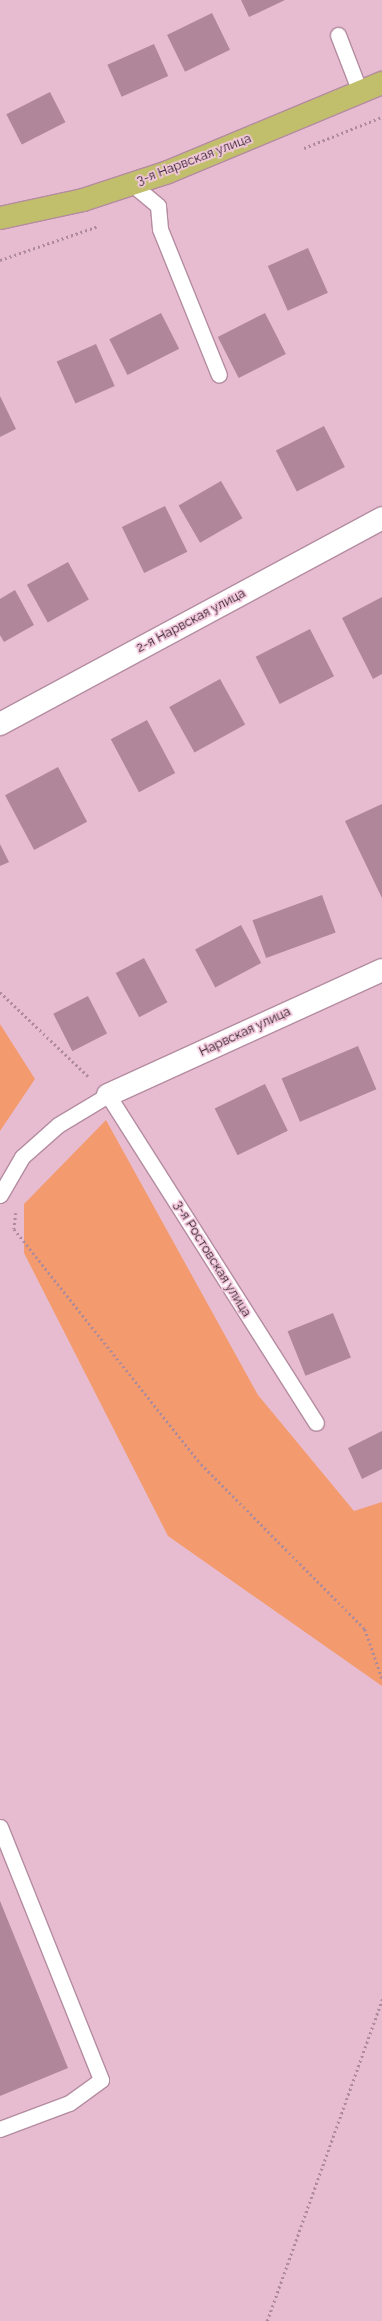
<!DOCTYPE html>
<html>
<head>
<meta charset="utf-8">
<style>
	body { margin:0 }
	#map { position:relative; width:382px; height:2321px; overflow:hidden; background:#e7bcd1; font-family:Raleway,sans-serif }
	div>[style] { position:absolute }
	.green>* { inset:0; background:#f39b6e }
	.building>* { inset:0; background:#af869a; transform-origin:0 0 }
	.path>* { height:2.5px; margin-top:-1.25px; transform-origin:0; background:repeating-linear-gradient(90deg,#ad8b9c 0 2px,transparent 0 5px) }
	.roads { filter:drop-shadow(1px 0 #b48ca0) drop-shadow(-1px 0 #b48ca0) drop-shadow(0 1px #b48ca0) drop-shadow(0 -1px #b48ca0) }
	.service>* { height:15px; margin:-7.5px; padding:0 7.5px; transform-origin:7.5px; border-radius:7.5px; background:#fff }
	.minor>* { height:22px; margin:-11px; padding:0 11px; transform-origin:11px; border-radius:11px; background:#fff }
	.primary>* { height:22px; margin:-11px; padding:0 11px; transform-origin:11px; border-radius:11px; background:#c1be6c }
	span { translate:-50% -50%; white-space:nowrap; text-align:center; line-height:1.15; -webkit-text-stroke:3.5px #f4c9de; paint-order:stroke }
	.street-label { font-size:13px; color:#2b1c24 }
</style>
</head>
<body>
<div id="map">
	<div class="green">
		<i style="clip-path:polygon(0 1024px,35px 1079px,0 1131px)"></i>
		<i style="clip-path:polygon(106px 1120px,258px 1395px,354px 1511px,382px 1502px,382px 1686px,168px 1536px,24px 1253px,24px 1204px)"></i>
	</div>
	<div class="building">
		<i style="clip-path:polygon(241px 0,285px 0,249px 17px)"></i>
		<i style="left:212px;top:13px;width:41px;height:50px;rotate:64deg"></i>
		<i style="left:154px;top:44px;width:35px;height:51px;rotate:66deg"></i>
		<i style="left:50px;top:92px;width:34px;height:49px;rotate:63deg"></i>
		<i style="left:308px;top:248px;width:49px;height:44px;rotate:66deg"></i>
		<i style="left:161px;top:313px;width:40px;height:58px;rotate:63deg"></i>
		<i style="left:265px;top:313px;width:46px;height:53px;rotate:63deg"></i>
		<i style="left:96px;top:344px;width:46px;height:43px;rotate:66deg"></i>
		<i style="clip-path:polygon(0 396px,16px 429px,0 437px)"></i>
		<i style="left:324px;top:426px;width:46px;height:54px;rotate:63deg"></i>
		<i style="left:221px;top:481px;width:43px;height:49px;rotate:60deg"></i>
		<i style="left:165px;top:506px;width:51px;height:48px;rotate:64deg"></i>
		<i style="left:68px;top:562px;width:43px;height:47px;rotate:61deg"></i>
		<i style="clip-path:polygon(15px 590px,34px 625px,4px 642px,0 635px,0 599px)"></i>
		<i style="clip-path:polygon(382px 597px,382px 674px,373px 679px,342px 618px)"></i>
		<i style="left:310px;top:629px;width:53px;height:61px;rotate:63deg"></i>
		<i style="left:220px;top:679px;width:52px;height:58px;rotate:61deg"></i>
		<i style="left:147px;top:720px;width:60px;height:41px;rotate:62deg"></i>
		<i style="left:58px;top:767px;width:62px;height:60px;rotate:62deg"></i>
		<i style="clip-path:polygon(382px 804px,382px 898px,345px 821px)"></i>
		<i style="clip-path:polygon(0 844px,9px 862px,0 866px)"></i>
		<i style="left:322px;top:895px;width:40px;height:74px;rotate:70deg"></i>
		<i style="left:241px;top:925px;width:43px;height:52px;rotate:62deg"></i>
		<i style="left:144px;top:958px;width:50px;height:32px;rotate:62deg"></i>
		<i style="left:88px;top:996px;width:42px;height:39px;rotate:63deg"></i>
		<i style="left:358px;top:1046px;width:47px;height:83px;rotate:67deg"></i>
		<i style="left:265px;top:1084px;width:52px;height:56px;rotate:64deg"></i>
		<i style="left:333px;top:1313px;width:48px;height:49px;rotate:68deg"></i>
		<i style="clip-path:polygon(382px 1431px,382px 1469px,362px 1479px,348px 1448px)"></i>
		<i style="clip-path:polygon(0 1901px,68px 2068px,0 2096px)"></i>
	</div>
	<div class="path">
		<i style="left:304px;top:148px;width:84px;rotate:-21.7deg"></i>
		<i style="left:0;top:260px;width:102px;rotate:-19deg"></i>
		<i style="left:0;top:992px;width:123px;rotate:43.7deg"></i>
		<i style="left:16px;top:1213px;width:16px;rotate:97deg"></i>
		<i style="left:14px;top:1229px;width:300px;rotate:51.5deg"></i>
		<i style="left:201px;top:1464px;width:233px;rotate:45.2deg"></i>
		<i style="left:365px;top:1629px;width:52px;rotate:70.9deg"></i>
		<i style="left:267px;top:2321px;width:342px;rotate:-70.3deg"></i>
	</div>
	<div class="roads">
		<div class="service">
			<i style="left:338px;top:35px;width:61px;rotate:68.9deg"></i>
			<i style="left:132px;top:184px;width:34px;rotate:40deg"></i>
			<i style="left:158px;top:206px;width:23px;rotate:85deg"></i>
			<i style="left:160px;top:229px;width:157px;rotate:68deg"></i>
			<i style="left:0;top:1195px;width:44px;rotate:-59.9deg"></i>
			<i style="left:22px;top:1157px;width:48px;rotate:-41.6deg"></i>
			<i style="left:58px;top:1125px;width:58px;rotate:-31deg"></i>
			<i style="left:108px;top:1095px;width:388px;rotate:57.6deg"></i>
			<i style="left:0;top:1827px;width:272px;rotate:68.2deg"></i>
			<i style="left:101px;top:2080px;width:39px;rotate:144deg"></i>
			<i style="left:69px;top:2103px;width:74px;rotate:159.4deg"></i>
		</div>
		<div class="minor">
			<i style="left:0;top:724px;width:434px;rotate:-28.3deg"></i>
			<i style="left:108px;top:1095px;width:301px;rotate:-24.5deg"></i>
		</div>
		<div class="primary">
			<i style="left:0;top:218px;width:85px;rotate:-12.2deg"></i>
			<i style="left:83px;top:200px;width:89px;rotate:-18.2deg"></i>
			<i style="left:168px;top:172px;width:232px;rotate:-22.6deg"></i>
		</div>
	</div>
	<div class="street-label">
		<span style="left:194px;top:160px;rotate:-21deg">3-я Нарвская улица</span>
		<span style="left:191px;top:621px;rotate:-28deg">2-я Нарвская улица</span>
		<span style="left:245px;top:1032px;rotate:-25deg">Нарвская улица</span>
		<span style="left:212px;top:1259px;rotate:58deg">3-я Ростовская улица</span>
	</div>
</div>
</body>
</html>
